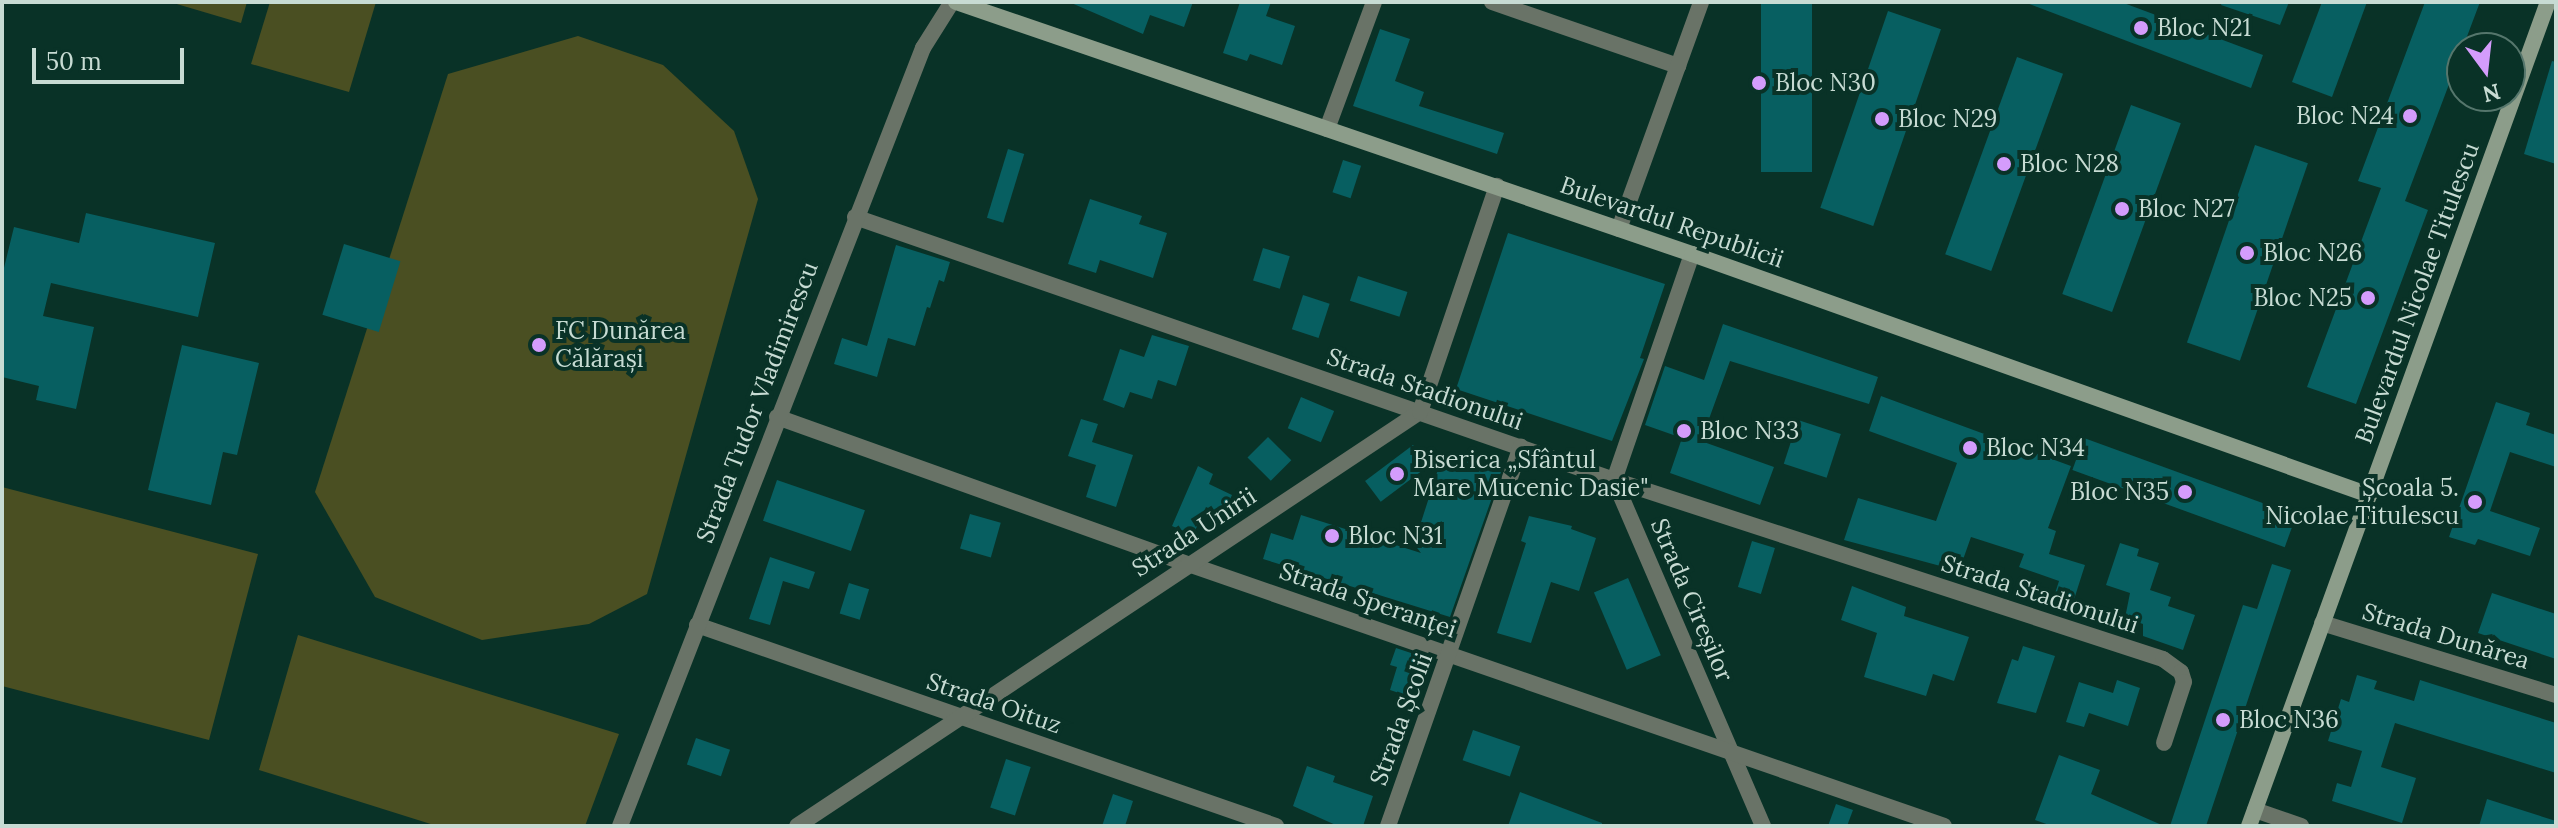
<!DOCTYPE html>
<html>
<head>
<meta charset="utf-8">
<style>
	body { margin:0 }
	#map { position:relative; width:2558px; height:828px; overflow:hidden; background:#093227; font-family:Lora,serif }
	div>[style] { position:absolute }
	.green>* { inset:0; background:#4a4f22 }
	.building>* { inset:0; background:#075f61; transform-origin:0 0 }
	.minor>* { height:16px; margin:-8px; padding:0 8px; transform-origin:8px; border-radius:8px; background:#697367 }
	.secondary>* { height:16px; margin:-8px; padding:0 8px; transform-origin:8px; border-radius:8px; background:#8c9d8a }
	.dots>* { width:22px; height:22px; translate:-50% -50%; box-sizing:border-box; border:4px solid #093227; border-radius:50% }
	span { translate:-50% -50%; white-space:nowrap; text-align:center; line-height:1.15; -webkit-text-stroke:8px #093227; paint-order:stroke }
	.poi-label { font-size:24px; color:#c7dbd3 }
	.left { translate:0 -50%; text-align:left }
	.right { translate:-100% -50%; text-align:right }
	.street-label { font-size:24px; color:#c7dbd3 }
	.frame { position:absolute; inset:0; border:4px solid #c7dbd3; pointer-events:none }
	.north { position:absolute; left:2446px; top:32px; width:80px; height:80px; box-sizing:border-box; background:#093227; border:2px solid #55766c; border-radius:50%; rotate:165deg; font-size:22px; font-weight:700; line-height:32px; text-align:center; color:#c7dbd3 }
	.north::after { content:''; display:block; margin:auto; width:28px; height:36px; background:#d49cfc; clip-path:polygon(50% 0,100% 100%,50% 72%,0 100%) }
	.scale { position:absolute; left:32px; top:48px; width:152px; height:36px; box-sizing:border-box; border:4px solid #c7dbd3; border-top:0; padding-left:10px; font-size:24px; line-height:28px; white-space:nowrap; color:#c7dbd3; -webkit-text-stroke:6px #093227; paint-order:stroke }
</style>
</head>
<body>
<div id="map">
	<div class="green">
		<i style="clip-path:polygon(170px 2px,247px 2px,241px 23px)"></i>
		<i style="clip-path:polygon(270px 2px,376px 2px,349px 92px,251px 64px)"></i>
		<i style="clip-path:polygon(578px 36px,663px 65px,734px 131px,758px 199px,647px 594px,589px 624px,482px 640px,375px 597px,315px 492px,448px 74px)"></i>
		<i style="clip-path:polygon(2px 487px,258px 554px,209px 740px,2px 686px)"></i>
		<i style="clip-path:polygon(298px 635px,619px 734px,585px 826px,437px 826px,259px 770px)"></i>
	</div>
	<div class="building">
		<i style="clip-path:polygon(1069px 2px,1193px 2px,1184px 27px,1150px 15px,1143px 34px)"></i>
		<i style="clip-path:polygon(1240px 2px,1271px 2px,1266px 16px,1295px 26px,1282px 65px,1250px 54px,1247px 61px,1223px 53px)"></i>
		<i style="left:1761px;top:2px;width:51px;height:170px"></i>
		<i style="clip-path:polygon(2024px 2px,2121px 2px,2263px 55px,2251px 88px)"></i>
		<i style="clip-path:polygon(2222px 2px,2289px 2px,2280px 25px,2221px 5px)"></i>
		<i style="clip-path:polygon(2322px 2px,2367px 2px,2332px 97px,2292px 82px)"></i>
		<i style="clip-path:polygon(2425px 2px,2480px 2px,2405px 201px,2428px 210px,2356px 404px,2307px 387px,2381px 188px,2358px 181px)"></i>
		<i style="left:1888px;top:11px;width:56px;height:208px;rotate:19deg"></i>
		<i style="clip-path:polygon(1380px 29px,1410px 39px,1395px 81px,1424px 92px,1419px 106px,1504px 133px,1497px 154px,1353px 106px)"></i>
		<i style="left:2017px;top:57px;width:49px;height:210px;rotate:20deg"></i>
		<i style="clip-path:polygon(2552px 61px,2556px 62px,2556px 164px,2524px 154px)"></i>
		<i style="left:2131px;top:105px;width:53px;height:201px;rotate:20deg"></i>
		<i style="left:2255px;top:145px;width:56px;height:209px;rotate:19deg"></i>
		<i style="left:1008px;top:149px;width:17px;height:72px;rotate:17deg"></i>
		<i style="left:1343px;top:160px;width:19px;height:34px;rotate:18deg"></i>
		<i style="clip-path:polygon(1090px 199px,1142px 216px,1139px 224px,1167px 233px,1153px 278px,1100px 260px,1096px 273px,1068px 264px)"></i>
		<i style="clip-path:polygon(86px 213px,215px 243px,198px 317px,51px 283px,43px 316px,94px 327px,76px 409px,36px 400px,39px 386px,2px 377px,2px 276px,14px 227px,79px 243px)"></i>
		<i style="clip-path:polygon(1508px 233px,1665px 284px,1640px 358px,1644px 359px,1612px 441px,1456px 389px)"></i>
		<i style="left:344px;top:244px;width:59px;height:74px;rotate:17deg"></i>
		<i style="clip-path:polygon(896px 245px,950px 262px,944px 282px,939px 280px,930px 308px,927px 307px,915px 346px,888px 338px,877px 377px,834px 364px,842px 338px,867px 346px)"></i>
		<i style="left:1263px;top:248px;width:28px;height:34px;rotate:17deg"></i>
		<i style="left:1358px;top:276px;width:52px;height:26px;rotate:18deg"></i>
		<i style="left:1303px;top:295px;width:28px;height:36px;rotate:18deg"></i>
		<i style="clip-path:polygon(1723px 324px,1878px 377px,1869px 404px,1730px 361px,1701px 441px,1774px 467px,1760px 505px,1670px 473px,1682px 438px,1645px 425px,1665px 366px,1704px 380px)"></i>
		<i style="clip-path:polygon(1152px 335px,1189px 346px,1176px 386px,1158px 380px,1152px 399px,1130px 392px,1124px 408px,1103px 400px,1120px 349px,1144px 357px)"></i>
		<i style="clip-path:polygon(182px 345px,259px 363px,237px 455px,223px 452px,211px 505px,148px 490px)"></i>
		<i style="clip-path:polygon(1881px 396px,2071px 466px,2048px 528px,2056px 531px,2049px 554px,2085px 565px,2070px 612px,2051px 606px,2059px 581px,2019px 567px,2024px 554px,1971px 537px,1959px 571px,1844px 540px,1858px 498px,1936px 521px,1957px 463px,1869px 431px)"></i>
		<i style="left:1301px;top:397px;width:36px;height:34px;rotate:23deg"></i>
		<i style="clip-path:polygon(2496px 402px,2530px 413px,2526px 425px,2556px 435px,2556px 467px,2510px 452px,2490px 511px,2540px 528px,2530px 556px,2478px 539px,2475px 545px,2449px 537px)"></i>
		<i style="clip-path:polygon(1081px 419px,1098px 424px,1092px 442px,1133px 455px,1116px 507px,1086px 497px,1096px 465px,1068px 456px)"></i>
		<i style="left:1798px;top:420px;width:45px;height:46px;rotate:18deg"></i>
		<i style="left:1268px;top:437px;width:33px;height:29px;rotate:45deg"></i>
		<i style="left:2084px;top:438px;width:226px;height:34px;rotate:20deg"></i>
		<i style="left:1413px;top:445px;width:26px;height:60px;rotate:53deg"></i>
		<i style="clip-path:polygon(1443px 454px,1501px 472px,1450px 617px,1263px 559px,1271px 533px,1293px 540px,1301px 515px,1421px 553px,1414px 544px)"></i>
		<i style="clip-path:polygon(1198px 466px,1213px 474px,1209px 484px,1232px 495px,1223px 515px,1206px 507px,1193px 535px,1172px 526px)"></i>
		<i style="left:777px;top:480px;width:93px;height:43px;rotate:19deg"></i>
		<i style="left:970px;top:514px;width:32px;height:36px;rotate:16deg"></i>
		<i style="clip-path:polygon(1529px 516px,1572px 526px,1571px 529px,1596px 538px,1579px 591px,1551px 582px,1531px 643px,1497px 633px,1526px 543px,1521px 541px)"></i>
		<i style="left:1752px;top:541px;width:24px;height:48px;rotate:17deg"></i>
		<i style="clip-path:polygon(2120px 543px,2139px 549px,2137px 556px,2159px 563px,2150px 590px,2171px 597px,2168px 606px,2195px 615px,2183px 650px,2143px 636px,2143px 624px,2125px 618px,2130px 593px,2106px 585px)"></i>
		<i style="clip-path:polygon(770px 557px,815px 572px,809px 589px,783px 581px,770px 625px,749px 619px)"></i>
		<i style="clip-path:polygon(2272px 564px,2291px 570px,2206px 826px,2170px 826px,2243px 605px,2257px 609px)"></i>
		<i style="left:1628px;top:578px;width:84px;height:37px;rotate:67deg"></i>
		<i style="left:849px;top:583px;width:21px;height:32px;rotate:17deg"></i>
		<i style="clip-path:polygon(1852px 586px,1906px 607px,1904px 616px,1969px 637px,1954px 681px,1933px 674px,1926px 696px,1864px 677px,1877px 633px,1841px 620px)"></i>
		<i style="clip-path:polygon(2492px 593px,2556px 614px,2556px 659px,2478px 633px)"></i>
		<i style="clip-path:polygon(2023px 646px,2055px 656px,2036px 713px,1997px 703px,2012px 659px,2018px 661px)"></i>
		<i style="clip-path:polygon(1396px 648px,1423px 657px,1411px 697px,1390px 690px,1397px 667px,1390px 665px)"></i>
		<i style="clip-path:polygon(2357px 675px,2377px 681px,2374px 689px,2414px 701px,2420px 680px,2556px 723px,2556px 773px,2395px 723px,2381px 767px,2416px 778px,2402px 823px,2332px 801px,2337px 783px,2351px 787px,2362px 751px,2328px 741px,2341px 699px,2349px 702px)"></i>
		<i style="clip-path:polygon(2117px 680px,2140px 688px,2128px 726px,2089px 713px,2084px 727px,2066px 722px,2079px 682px,2113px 693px)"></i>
		<i style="left:1473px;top:730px;width:50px;height:32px;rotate:19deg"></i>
		<i style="left:696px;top:738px;width:36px;height:28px;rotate:19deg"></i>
		<i style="clip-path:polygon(2059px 755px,2100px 770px,2091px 794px,2164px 826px,2052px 826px,2035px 820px)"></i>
		<i style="left:1006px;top:759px;width:26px;height:51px;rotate:18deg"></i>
		<i style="clip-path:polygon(1307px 766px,1335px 776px,1333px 782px,1373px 796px,1363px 826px,1338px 826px,1293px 806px)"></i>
		<i style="clip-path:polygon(1520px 792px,1602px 823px,1602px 826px,1508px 826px)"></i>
		<i style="clip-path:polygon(1113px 794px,1133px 801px,1125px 826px,1102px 826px)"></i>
		<i style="clip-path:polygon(2487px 799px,2556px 821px,2556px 826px,2479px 826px)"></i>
		<i style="clip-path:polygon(1836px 804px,1853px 810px,1847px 826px,1828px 826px)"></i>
	</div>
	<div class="minor">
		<i style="left:1492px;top:2px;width:197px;rotate:19deg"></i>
		<i style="left:1327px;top:129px;width:135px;rotate:-69.7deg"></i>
		<i style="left:855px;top:217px;width:803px;rotate:19.11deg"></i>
		<i style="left:1614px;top:480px;width:577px;rotate:18.06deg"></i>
		<i style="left:2163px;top:659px;width:22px;rotate:36deg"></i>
		<i style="left:2181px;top:672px;width:10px;rotate:73deg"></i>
		<i style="left:2184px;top:682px;width:64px;rotate:108.2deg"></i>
		<i style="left:1619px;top:229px;width:241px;rotate:-70.1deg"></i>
		<i style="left:1692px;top:254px;width:239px;rotate:109deg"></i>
		<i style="left:1614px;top:480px;width:377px;rotate:66.7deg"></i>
		<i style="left:777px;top:417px;width:436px;rotate:19.7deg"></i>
		<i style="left:1188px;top:564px;width:800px;rotate:19.11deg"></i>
		<i style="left:2322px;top:623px;width:245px;rotate:17.1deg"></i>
		<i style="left:697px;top:625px;width:613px;rotate:19.14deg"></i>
		<i style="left:2255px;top:810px;width:49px;rotate:19.2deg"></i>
		<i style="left:620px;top:826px;width:835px;rotate:-68.72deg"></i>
		<i style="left:923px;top:48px;width:54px;rotate:-57.8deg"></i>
		<i style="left:797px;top:826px;width:748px;rotate:-33.61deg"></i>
		<i style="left:1420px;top:412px;width:239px;rotate:-71.2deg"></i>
		<i style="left:1388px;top:826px;width:402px;rotate:-70.7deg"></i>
	</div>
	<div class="secondary">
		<i style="left:956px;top:2px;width:778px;rotate:18.9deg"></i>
		<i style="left:1692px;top:254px;width:719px;rotate:19.59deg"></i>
		<i style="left:2249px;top:826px;width:877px;rotate:-70.06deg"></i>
	</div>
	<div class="dots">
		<i style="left:2141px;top:28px;background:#d49cfc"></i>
		<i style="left:1759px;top:83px;background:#d49cfc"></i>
		<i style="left:2410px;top:116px;background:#d49cfc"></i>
		<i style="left:1882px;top:119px;background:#d49cfc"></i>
		<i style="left:2004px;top:164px;background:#d49cfc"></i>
		<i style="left:2122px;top:209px;background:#d49cfc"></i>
		<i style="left:2247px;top:253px;background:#d49cfc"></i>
		<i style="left:2368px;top:298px;background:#d49cfc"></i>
		<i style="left:539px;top:345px;background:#d49cfc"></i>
		<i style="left:1684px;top:431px;background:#d49cfc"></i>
		<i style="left:1970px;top:448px;background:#d49cfc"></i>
		<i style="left:1397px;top:474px;background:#d49cfc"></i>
		<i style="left:2185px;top:492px;background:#d49cfc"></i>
		<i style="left:2475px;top:502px;background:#d49cfc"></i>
		<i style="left:1332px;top:536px;background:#d49cfc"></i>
		<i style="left:2223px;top:720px;background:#d49cfc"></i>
	</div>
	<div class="poi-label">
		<span class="left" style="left:2157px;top:28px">Bloc N21</span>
		<span class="left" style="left:1775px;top:83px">Bloc N30</span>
		<span class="right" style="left:2394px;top:116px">Bloc N24</span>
		<span class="left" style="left:1898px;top:119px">Bloc N29</span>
		<span class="left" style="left:2020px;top:164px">Bloc N28</span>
		<span class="left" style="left:2138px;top:209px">Bloc N27</span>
		<span class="left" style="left:2263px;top:253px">Bloc N26</span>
		<span class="right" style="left:2352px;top:298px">Bloc N25</span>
		<span class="left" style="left:555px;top:345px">FC Dunărea<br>Călărași</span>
		<span class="left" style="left:1700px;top:431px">Bloc N33</span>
		<span class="left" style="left:1986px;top:448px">Bloc N34</span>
		<span class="left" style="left:1413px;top:474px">Biserica „Sfântul<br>Mare Mucenic Dasie"</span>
		<span class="right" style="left:2459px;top:502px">Școala 5.<br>Nicolae Titulescu</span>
		<span class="right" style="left:2169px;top:492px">Bloc N35</span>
		<span class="left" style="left:1348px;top:536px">Bloc N31</span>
		<span class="left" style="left:2239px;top:720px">Bloc N36</span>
	</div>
	<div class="street-label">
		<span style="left:1672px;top:222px;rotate:19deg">Bulevardul Republicii</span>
		<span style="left:2417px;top:293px;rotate:-70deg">Bulevardul Nicolae Titulescu</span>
		<span style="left:1425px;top:389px;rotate:19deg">Strada Stadionului</span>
		<span style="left:757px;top:402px;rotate:-69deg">Strada Tudor Vladimirescu</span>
		<span style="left:1194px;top:532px;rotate:-33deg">Strada Unirii</span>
		<span style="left:2040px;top:594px;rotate:18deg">Strada Stadionului</span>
		<span style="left:1368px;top:600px;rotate:19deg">Strada Speranței</span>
		<span style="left:1692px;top:600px;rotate:67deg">Strada Cireșilor</span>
		<span style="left:2446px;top:636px;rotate:17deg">Strada Dunărea</span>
		<span style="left:994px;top:703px;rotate:19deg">Strada Oituz</span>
		<span style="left:1401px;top:719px;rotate:-70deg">Strada Școlii</span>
	</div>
	<div class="frame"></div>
	<div class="north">N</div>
	<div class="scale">50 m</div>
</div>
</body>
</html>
